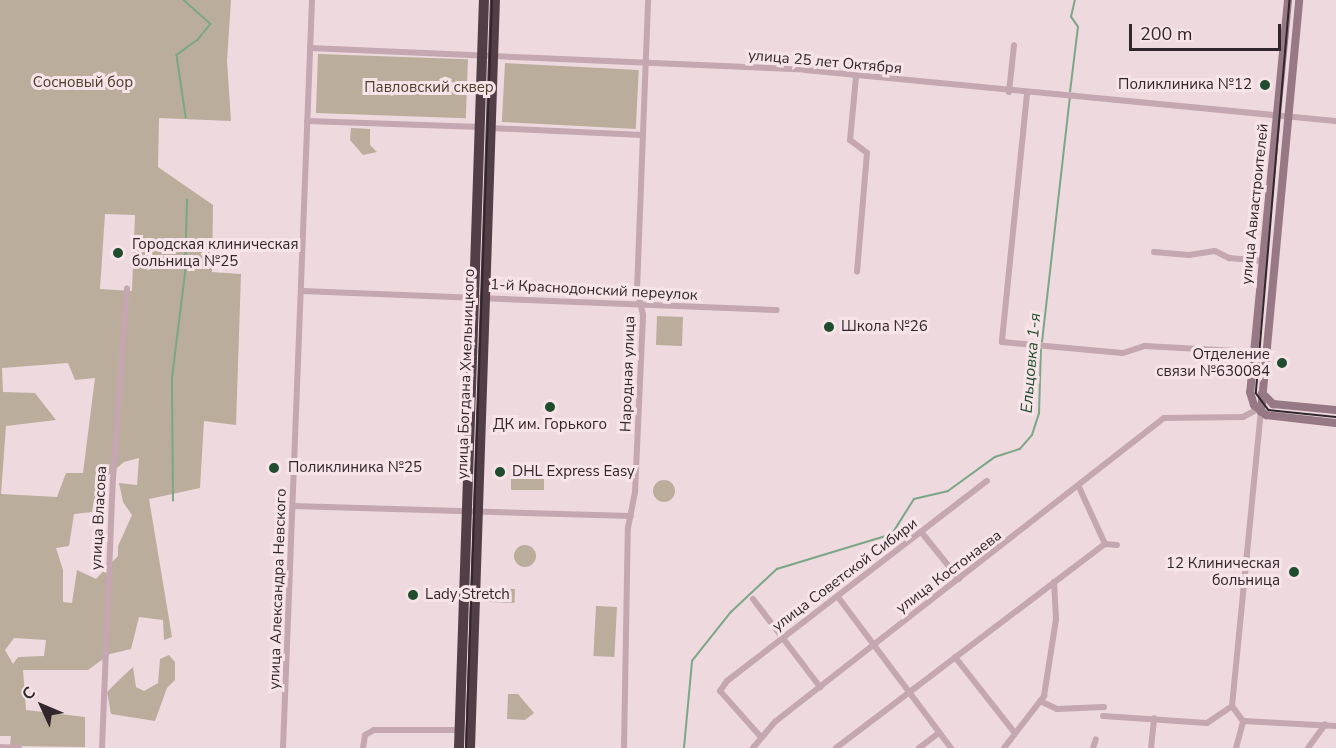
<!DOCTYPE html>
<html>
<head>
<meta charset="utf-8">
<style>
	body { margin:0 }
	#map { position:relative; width:1336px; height:748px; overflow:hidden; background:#eed9de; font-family:"Nunito Sans",sans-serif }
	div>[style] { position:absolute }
	.green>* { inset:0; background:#baad9b; transform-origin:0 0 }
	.round { border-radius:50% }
	.stream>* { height:1.5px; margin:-0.75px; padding:0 0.75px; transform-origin:0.75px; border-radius:0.75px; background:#7ba787 }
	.street>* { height:6px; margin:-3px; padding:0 3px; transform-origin:3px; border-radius:3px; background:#c4a7b0 }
	.secondary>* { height:8px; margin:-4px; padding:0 4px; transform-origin:4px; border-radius:4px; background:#977885 }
	.highway>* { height:10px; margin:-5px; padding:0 5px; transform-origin:5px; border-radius:5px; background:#513e47 }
	.tram>* { height:1.5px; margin:-0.75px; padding:0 0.75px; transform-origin:0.75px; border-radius:0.75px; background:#31262b }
	.dots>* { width:16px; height:16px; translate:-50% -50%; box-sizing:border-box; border:3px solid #f6e4e8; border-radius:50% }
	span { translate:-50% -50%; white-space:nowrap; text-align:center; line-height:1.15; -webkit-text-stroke:6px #f6e4e8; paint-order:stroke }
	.street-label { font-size:15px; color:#31262b }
	.park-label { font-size:15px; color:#4c402d }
	.poi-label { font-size:15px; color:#31262b }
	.right { translate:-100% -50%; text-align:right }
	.left { translate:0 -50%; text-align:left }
	.water-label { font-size:16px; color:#214d2e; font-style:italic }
	.north { position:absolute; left:12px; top:676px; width:60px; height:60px; -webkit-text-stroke:4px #f6e4e8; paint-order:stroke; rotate:314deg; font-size:16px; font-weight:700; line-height:24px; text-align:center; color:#31262b }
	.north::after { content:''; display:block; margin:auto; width:21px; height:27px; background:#31262b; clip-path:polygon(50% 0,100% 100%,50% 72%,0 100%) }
	.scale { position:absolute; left:1129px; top:24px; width:152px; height:27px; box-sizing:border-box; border:3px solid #31262b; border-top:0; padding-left:8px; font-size:18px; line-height:21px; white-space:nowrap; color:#31262b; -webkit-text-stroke:4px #f6e4e8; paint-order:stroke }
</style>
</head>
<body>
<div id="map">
	<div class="green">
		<i style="clip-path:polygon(evenodd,0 0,231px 0,227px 61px,231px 121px,159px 118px,158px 167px,213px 205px,212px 272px,241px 274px,236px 425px,204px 421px,200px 488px,149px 499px,172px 637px,164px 640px,163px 620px,139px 617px,131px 649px,110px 654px,88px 670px,23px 670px,26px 710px,85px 717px,85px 747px,10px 746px,11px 736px,0 736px,0 0,105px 214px,135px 215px,132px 291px,100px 289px,105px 214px,0 0,68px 363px,75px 380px,95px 378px,83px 473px,66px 473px,57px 497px,1px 494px,6px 426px,56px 420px,35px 393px,3px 392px,2px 368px,68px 363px,0 0,139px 458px,137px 485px,119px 483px,123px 502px,132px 515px,118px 546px,118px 556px,96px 579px,77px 570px,72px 603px,63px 602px,63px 570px,56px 548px,69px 546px,74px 514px,92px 512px,94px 501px,103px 496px,100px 482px,124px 462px,139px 458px,0 0,14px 638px,46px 640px,44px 656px,18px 657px,13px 664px,5px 650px,14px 638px)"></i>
		<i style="left:318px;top:54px;width:150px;height:59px;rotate:2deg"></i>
		<i style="left:505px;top:63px;width:134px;height:59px;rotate:3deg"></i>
		<i style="clip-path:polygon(351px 128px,370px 129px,370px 145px,377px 152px,363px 155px,350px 140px)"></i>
		<i style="left:657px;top:316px;width:26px;height:29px;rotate:2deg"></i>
		<i style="left:511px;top:479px;width:33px;height:11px"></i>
		<i class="round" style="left:653px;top:480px;width:22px;height:22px"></i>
		<i class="round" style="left:514px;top:545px;width:22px;height:22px"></i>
		<i style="left:490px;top:588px;width:25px;height:14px;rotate:2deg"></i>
		<i style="left:596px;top:606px;width:21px;height:50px;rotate:3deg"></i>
		<i style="clip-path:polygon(169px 655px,175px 662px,175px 680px,167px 688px,155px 721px,111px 714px,107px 692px,120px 679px,133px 667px,136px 687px,144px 691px,158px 683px,160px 659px)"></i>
		<i style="clip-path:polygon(508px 694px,518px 694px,534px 713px,525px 720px,507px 719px)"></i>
	</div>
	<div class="stream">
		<i style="left:184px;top:0;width:36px;rotate:42deg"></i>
		<i style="left:211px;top:24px;width:21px;rotate:129deg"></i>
		<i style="left:198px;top:40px;width:26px;rotate:144deg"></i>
		<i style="left:177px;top:55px;width:63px;rotate:81.7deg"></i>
		<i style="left:1070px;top:92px;width:65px;rotate:-83deg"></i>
		<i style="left:1078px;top:27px;width:12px;rotate:-125deg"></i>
		<i style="left:1071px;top:17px;width:17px;rotate:-77deg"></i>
		<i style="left:1042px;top:342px;width:247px;rotate:-83.5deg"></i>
		<i style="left:173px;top:501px;width:123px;rotate:-90.5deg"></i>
		<i style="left:172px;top:378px;width:106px;rotate:-82.9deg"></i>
		<i style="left:185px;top:273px;width:73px;rotate:-88.4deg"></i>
		<i style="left:684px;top:748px;width:87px;rotate:-84.7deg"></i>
		<i style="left:692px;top:661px;width:63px;rotate:-51.5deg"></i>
		<i style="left:731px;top:612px;width:63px;rotate:-43.1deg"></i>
		<i style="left:777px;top:569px;width:120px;rotate:-16.9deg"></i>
		<i style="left:892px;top:534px;width:41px;rotate:-57.8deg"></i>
		<i style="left:914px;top:499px;width:35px;rotate:-13deg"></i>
		<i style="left:948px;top:491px;width:58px;rotate:-35.9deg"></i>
		<i style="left:995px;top:457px;width:26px;rotate:-18deg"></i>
		<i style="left:1020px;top:449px;width:18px;rotate:-49deg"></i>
		<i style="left:1032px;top:435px;width:22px;rotate:-72deg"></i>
		<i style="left:1039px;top:414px;width:67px;rotate:-88.3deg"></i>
	</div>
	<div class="street">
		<i style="left:310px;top:48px;width:495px;rotate:2.5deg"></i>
		<i style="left:805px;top:70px;width:533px;rotate:5.49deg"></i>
		<i style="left:856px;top:77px;width:63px;rotate:95.4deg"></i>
		<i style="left:850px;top:140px;width:21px;rotate:37deg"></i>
		<i style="left:867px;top:153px;width:119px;rotate:94.8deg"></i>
		<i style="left:1009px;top:92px;width:47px;rotate:-83.9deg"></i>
		<i style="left:1027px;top:94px;width:249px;rotate:95.8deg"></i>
		<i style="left:1002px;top:342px;width:121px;rotate:5.2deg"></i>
		<i style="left:1123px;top:353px;width:23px;rotate:-18deg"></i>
		<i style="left:1145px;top:346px;width:109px;rotate:3.2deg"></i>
		<i style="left:307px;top:121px;width:173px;rotate:2deg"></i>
		<i style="left:490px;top:128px;width:153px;rotate:2.6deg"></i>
		<i style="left:1154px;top:252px;width:35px;rotate:5deg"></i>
		<i style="left:1189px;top:255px;width:26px;rotate:-9deg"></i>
		<i style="left:1215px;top:251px;width:16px;rotate:27deg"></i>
		<i style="left:1229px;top:258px;width:34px;rotate:5deg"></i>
		<i style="left:302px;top:291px;width:475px;rotate:2.3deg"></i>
		<i style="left:1079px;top:487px;width:63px;rotate:65.5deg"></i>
		<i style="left:293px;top:506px;width:338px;rotate:1.7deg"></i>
		<i style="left:922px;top:533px;width:59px;rotate:51.2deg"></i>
		<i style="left:1105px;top:544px;width:12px;rotate:5deg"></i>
		<i style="left:838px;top:597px;width:189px;rotate:53.2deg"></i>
		<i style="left:753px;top:599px;width:111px;rotate:52.7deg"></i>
		<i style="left:955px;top:657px;width:95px;rotate:51.8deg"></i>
		<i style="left:1040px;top:701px;width:19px;rotate:25deg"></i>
		<i style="left:1057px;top:709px;width:47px;rotate:-2.4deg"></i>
		<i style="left:1232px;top:706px;width:295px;rotate:-84.4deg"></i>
		<i style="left:1103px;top:716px;width:104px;rotate:3.9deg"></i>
		<i style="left:1207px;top:723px;width:30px;rotate:-34deg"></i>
		<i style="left:1232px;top:706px;width:19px;rotate:54deg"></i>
		<i style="left:1243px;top:721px;width:93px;rotate:3.1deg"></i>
		<i style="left:760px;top:736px;width:60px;rotate:-131.6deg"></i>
		<i style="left:720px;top:691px;width:12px;rotate:-55deg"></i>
		<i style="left:727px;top:681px;width:328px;rotate:-37.6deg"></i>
		<i style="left:0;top:747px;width:19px;rotate:3deg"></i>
		<i style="left:102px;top:748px;width:269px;rotate:-87.7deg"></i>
		<i style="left:113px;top:479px;width:191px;rotate:-85.8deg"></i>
		<i style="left:283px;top:748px;width:749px;rotate:-87.78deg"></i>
		<i style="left:363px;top:748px;width:13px;rotate:-81deg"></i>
		<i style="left:365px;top:735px;width:10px;rotate:-29deg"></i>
		<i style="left:374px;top:730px;width:85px"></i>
		<i style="left:624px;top:748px;width:220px;rotate:-89deg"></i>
		<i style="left:628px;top:528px;width:37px;rotate:-79deg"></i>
		<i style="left:635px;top:492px;width:177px;rotate:-87.4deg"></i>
		<i style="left:643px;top:315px;width:26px;rotate:-103deg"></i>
		<i style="left:637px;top:290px;width:290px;rotate:-87.8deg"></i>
		<i style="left:753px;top:748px;width:35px;rotate:-50deg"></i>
		<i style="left:776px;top:721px;width:492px;rotate:-38deg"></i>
		<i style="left:1164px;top:418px;width:79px;rotate:-0.7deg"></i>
		<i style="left:1243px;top:417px;width:17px;rotate:-28deg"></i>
		<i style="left:836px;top:748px;width:338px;rotate:-37.2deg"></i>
		<i style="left:919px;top:748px;width:25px;rotate:-37deg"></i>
		<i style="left:1004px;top:748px;width:66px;rotate:-52.4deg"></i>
		<i style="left:1044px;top:696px;width:78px;rotate:-81.1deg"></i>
		<i style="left:1056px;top:619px;width:37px;rotate:-93deg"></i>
		<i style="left:1093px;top:748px;width:9px;rotate:-72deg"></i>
		<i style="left:1151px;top:748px;width:30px;rotate:-84deg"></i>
		<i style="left:1236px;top:748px;width:28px;rotate:-75deg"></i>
		<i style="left:1308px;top:748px;width:29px;rotate:-54deg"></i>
	</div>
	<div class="secondary">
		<i style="left:1288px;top:0;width:394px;rotate:95.5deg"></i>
		<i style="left:1250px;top:392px;width:14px;rotate:73deg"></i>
		<i style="left:1254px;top:405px;width:16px;rotate:40deg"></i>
		<i style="left:1266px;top:415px;width:70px;rotate:6.5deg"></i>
		<i style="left:1262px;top:393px;width:16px;rotate:45deg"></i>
		<i style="left:1273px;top:404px;width:63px;rotate:5.4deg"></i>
		<i style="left:1261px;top:412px;width:414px;rotate:-84.7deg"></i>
	</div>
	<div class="highway">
		<i style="left:459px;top:748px;width:748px;rotate:-88.09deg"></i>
		<i style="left:470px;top:748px;width:748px;rotate:-88.09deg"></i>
	</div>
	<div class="tram">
		<i style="left:1290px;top:0;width:394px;rotate:94.9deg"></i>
		<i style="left:1256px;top:393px;width:21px;rotate:53deg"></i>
		<i style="left:1269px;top:410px;width:67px;rotate:6deg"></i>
		<i style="left:466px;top:748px;width:748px;rotate:-88.01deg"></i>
	</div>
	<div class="dots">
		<i style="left:1265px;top:85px;background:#214d2e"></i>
		<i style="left:118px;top:253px;background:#214d2e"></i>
		<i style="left:829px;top:327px;background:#214d2e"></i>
		<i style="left:1282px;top:363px;background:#214d2e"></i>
		<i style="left:550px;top:407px;background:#214d2e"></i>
		<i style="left:274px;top:468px;background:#214d2e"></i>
		<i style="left:500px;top:472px;background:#214d2e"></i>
		<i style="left:1294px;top:572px;background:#214d2e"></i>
		<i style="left:413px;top:595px;background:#214d2e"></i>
	</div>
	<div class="street-label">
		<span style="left:825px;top:62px;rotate:5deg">улица 25 лет Октября</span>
		<span style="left:1255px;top:204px;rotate:-84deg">улица Авиастроителей</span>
		<span style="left:594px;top:290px;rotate:3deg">1-й Краснодонский переулок</span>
		<span style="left:466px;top:374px;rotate:-88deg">улица Богдана Хмельницкого</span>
		<span style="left:628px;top:374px;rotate:-88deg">Народная улица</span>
		<span style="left:99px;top:518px;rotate:-87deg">улица Власова</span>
		<span style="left:949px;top:572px;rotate:-37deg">улица Костонаева</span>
		<span style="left:845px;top:575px;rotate:-37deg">улица Советской Сибири</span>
		<span style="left:278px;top:589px;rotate:-88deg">улица Александра Невского</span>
	</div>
	<div class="park-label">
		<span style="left:83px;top:83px">Сосновый бор</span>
		<span style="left:429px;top:88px">Павловский сквер</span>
	</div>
	<div class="poi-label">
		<span class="right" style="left:1252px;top:85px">Поликлиника №12</span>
		<span class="left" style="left:132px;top:253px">Городская клиническая<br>больница №25</span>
		<span class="left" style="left:841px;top:327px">Школа №26</span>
		<span class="right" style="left:1270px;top:363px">Отделение<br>связи №630084</span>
		<span style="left:550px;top:425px">ДК им. Горького</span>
		<span class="left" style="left:288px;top:468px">Поликлиника №25</span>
		<span class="left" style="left:512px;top:472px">DHL Express Easy</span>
		<span class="right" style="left:1280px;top:572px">12 Клиническая<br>больница</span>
		<span class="left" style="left:425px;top:595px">Lady Stretch</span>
	</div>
	<div class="water-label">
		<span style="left:1031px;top:363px;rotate:-85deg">Ельцовка 1-я</span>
	</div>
	<div class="north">С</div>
	<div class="scale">200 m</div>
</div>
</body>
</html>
